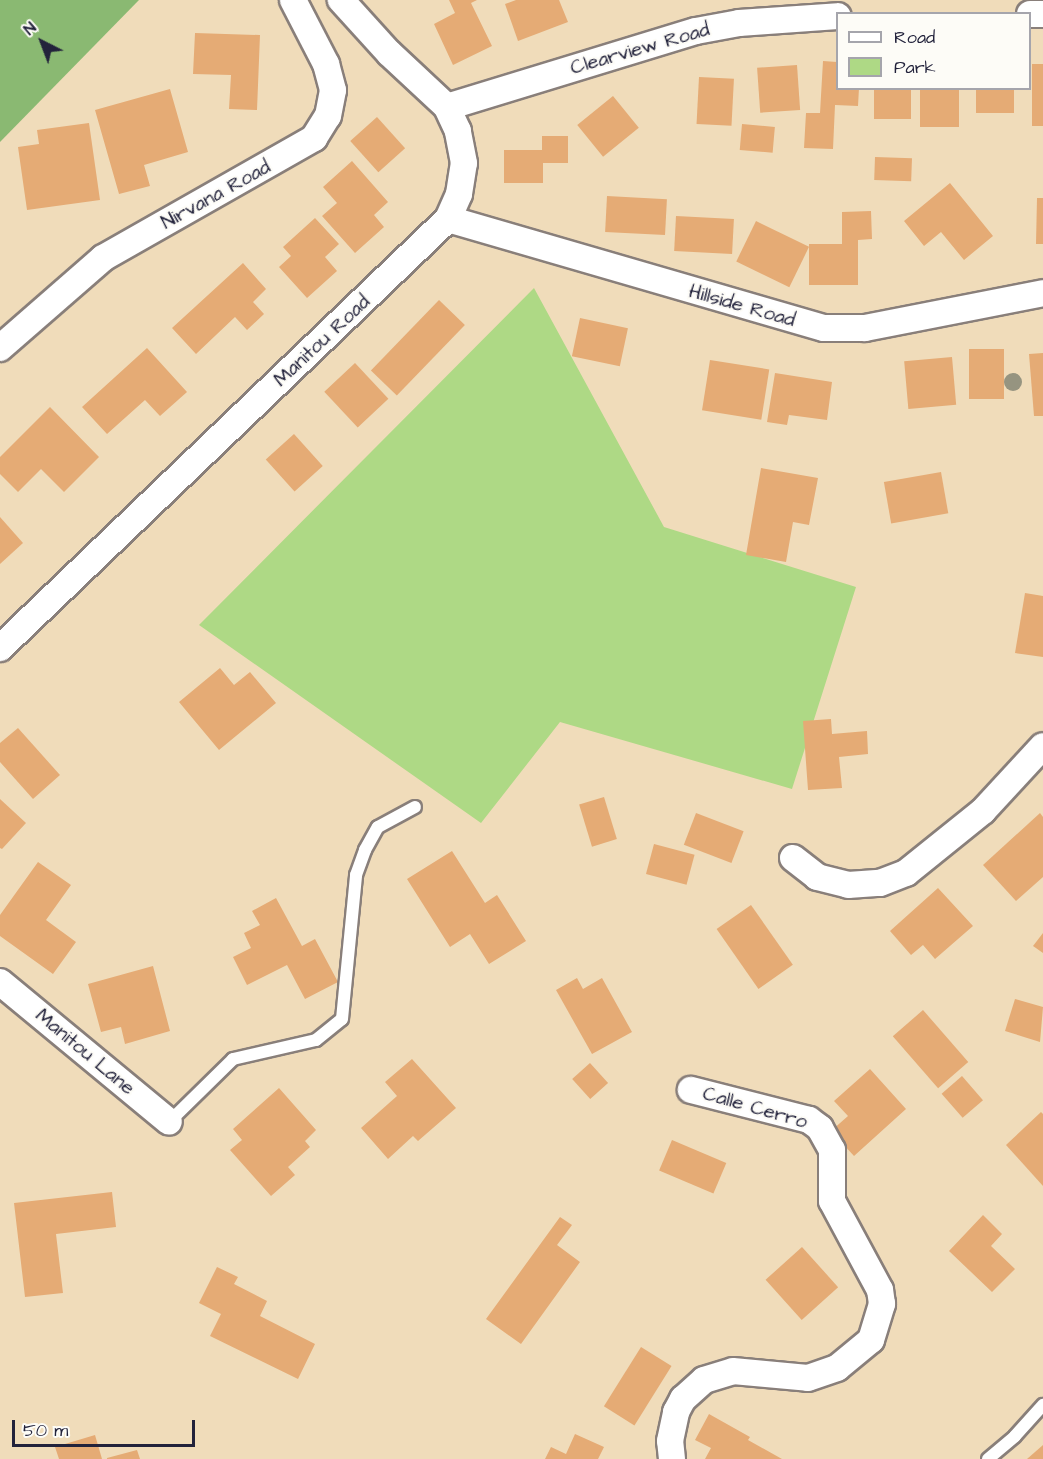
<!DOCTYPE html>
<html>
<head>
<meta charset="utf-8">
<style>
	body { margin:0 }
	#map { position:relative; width:1043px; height:1459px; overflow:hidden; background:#f0dcba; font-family:"Architects Daughter",sans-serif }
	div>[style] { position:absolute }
	.green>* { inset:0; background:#aed985 }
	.forest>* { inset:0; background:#8ab972 }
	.building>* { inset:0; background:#e5ab75; transform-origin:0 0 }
	.roads { filter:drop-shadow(2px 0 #897f7a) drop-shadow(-2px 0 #897f7a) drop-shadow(0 2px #897f7a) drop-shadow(0 -2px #897f7a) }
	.service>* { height:12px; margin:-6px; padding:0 6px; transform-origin:6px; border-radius:6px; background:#fff }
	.minor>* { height:26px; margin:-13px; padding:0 13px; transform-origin:13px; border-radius:13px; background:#fff }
	.trees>* { width:18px; height:18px; margin:-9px; border-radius:50%; background:#969480 }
	span { translate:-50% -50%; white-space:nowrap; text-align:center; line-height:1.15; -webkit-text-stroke:4.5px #fdfcf7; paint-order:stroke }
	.street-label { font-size:20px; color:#22223b }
	.legend { position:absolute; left:836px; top:12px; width:195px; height:78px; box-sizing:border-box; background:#fdfcf7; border:2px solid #a5a5ac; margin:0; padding:8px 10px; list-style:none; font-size:18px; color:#22223b }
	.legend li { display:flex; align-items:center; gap:12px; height:30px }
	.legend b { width:30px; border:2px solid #a5a5ac }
	.north { position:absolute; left:12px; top:12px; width:60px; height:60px; -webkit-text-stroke:4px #fdfcf7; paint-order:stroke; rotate:318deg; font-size:16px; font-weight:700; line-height:24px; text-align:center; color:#22223b }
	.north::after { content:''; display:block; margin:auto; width:21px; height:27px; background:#22223b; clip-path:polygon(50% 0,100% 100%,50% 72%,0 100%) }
	.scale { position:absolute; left:12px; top:1420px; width:183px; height:27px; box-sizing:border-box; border:3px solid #22223b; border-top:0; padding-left:8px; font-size:18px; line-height:21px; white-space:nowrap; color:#22223b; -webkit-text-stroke:4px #fdfcf7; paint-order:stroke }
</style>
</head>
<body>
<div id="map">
	<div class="green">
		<i style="clip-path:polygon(534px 288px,664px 527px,856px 587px,792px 789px,560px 722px,481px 823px,199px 625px)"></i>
	</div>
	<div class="forest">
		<i style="clip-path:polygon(0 0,139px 0,0 142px)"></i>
	</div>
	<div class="building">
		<i style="clip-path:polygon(449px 0,477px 0,471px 3px,492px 46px,453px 65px,434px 24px,455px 13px)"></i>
		<i style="clip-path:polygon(516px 0,559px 0,568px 22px,518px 41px,505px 4px)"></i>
		<i style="clip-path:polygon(195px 33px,260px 35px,257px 110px,229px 109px,231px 75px,193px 74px)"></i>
		<i style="clip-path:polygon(823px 61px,837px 62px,837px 88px,859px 88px,858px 106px,835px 105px,833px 149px,804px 148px,806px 113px,820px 113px)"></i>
		<i style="left:1032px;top:64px;width:11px;height:62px"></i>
		<i style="left:797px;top:65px;width:45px;height:40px;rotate:86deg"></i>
		<i style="left:699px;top:77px;width:35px;height:47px;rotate:3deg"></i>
		<i style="left:874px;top:88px;width:37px;height:31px"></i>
		<i style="left:920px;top:88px;width:39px;height:39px"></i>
		<i style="left:976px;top:88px;width:38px;height:25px"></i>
		<i style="clip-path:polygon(170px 89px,188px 152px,144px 165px,150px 186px,119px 194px,95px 110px)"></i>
		<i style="left:613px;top:96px;width:41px;height:46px;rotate:51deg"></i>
		<i style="left:377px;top:117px;width:42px;height:36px;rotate:48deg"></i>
		<i style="clip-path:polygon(89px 123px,100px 200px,27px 210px,18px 147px,39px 144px,37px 130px)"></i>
		<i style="left:742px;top:124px;width:33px;height:26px;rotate:5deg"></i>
		<i style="clip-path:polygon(542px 136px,568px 136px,568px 163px,543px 163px,543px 183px,504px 183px,504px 150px,542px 150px)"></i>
		<i style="left:875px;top:157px;width:37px;height:23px;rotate:2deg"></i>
		<i style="clip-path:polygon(352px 161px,388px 202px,374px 215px,384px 227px,355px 253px,322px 216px,337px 203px,323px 187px)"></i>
		<i style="clip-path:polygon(950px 183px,993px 236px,964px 260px,941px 232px,924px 246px,904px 221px)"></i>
		<i style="left:607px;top:196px;width:60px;height:36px;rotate:3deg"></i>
		<i style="clip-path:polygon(1037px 198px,1043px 198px,1043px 244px,1036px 244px)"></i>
		<i style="clip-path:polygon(871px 211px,872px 239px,858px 240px,858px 285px,809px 285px,809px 244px,842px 244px,842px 212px)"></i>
		<i style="left:676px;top:216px;width:58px;height:35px;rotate:3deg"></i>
		<i style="clip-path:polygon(315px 218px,339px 244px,325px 257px,337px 271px,307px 298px,279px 267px,291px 256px,283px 247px)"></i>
		<i style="left:756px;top:221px;width:59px;height:45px;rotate:26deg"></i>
		<i style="clip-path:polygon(243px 263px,266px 289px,253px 302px,264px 314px,247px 330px,235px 317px,196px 354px,172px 328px)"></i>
		<i style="left:439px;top:300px;width:36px;height:98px;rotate:44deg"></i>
		<i style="left:580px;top:318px;width:49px;height:39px;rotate:12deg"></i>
		<i style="clip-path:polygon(147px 348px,187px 392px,160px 416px,145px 400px,107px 434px,82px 407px)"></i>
		<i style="left:969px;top:349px;width:35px;height:50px"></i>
		<i style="clip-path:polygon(1043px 353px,1043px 416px,1034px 416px,1029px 354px)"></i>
		<i style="left:952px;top:357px;width:48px;height:48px;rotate:85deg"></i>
		<i style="left:710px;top:360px;width:60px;height:51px;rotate:9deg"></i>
		<i style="left:355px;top:363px;width:49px;height:42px;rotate:47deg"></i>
		<i style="clip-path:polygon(775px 373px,832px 382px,827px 420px,789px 415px,787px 425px,767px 422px)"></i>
		<i style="clip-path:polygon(50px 407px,99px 457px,64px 492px,41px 469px,18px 492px,0 474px,0 457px)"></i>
		<i style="left:294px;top:434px;width:43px;height:38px;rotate:48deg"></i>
		<i style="clip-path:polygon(761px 468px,818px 478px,809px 525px,793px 522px,786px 562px,746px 555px)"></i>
		<i style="left:941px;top:472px;width:42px;height:58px;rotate:80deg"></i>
		<i style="clip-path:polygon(0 517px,23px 543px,0 564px)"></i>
		<i style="clip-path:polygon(1025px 593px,1043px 596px,1043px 657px,1015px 653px)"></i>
		<i style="clip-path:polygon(220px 668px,234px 685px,250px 672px,276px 703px,219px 750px,179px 702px)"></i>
		<i style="clip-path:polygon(831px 719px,832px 734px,867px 731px,868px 754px,839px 757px,842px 788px,808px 790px,803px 721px)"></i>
		<i style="clip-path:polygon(18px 728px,60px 775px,33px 799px,0 762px,0 743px)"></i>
		<i style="left:604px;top:797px;width:44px;height:26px;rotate:73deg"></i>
		<i style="clip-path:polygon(0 799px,26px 823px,2px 849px,0 848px)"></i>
		<i style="left:696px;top:813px;width:51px;height:34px;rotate:21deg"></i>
		<i style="clip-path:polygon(1040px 813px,1043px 817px,1043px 877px,1016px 901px,983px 865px)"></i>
		<i style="left:654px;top:844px;width:42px;height:31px;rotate:15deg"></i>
		<i style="clip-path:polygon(452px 851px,485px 903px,497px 895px,526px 941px,489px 964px,470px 934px,450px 947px,407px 879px)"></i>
		<i style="clip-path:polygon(38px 862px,71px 885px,46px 920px,76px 942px,53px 974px,0 936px,0 915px)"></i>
		<i style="clip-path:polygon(938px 888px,973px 926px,935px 959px,923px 945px,911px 955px,890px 931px)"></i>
		<i style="clip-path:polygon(276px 898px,302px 946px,315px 939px,338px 982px,305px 999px,287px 965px,247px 985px,233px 957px,251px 948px,244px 933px,260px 925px,252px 911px)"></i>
		<i style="left:751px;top:905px;width:73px;height:42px;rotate:55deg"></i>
		<i style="clip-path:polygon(1043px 933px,1043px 953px,1033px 946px)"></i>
		<i style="clip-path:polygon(153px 966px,170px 1031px,125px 1044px,121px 1027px,101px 1032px,88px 984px)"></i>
		<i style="clip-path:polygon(577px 978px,583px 989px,602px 978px,632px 1032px,592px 1054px,556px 990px)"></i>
		<i style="clip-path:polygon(1015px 999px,1043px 1007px,1040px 1042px,1005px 1031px)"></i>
		<i style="left:923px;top:1010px;width:69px;height:40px;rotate:49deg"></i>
		<i style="clip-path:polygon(412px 1059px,456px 1108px,418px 1141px,413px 1136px,388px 1159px,361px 1128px,397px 1096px,385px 1082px)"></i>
		<i style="left:590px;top:1063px;width:27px;height:24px;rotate:48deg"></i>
		<i style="clip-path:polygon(870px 1069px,906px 1109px,854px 1156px,831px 1131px,848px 1116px,834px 1101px)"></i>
		<i style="left:962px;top:1076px;width:32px;height:27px;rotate:49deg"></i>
		<i style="clip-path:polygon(279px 1088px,316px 1130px,305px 1141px,310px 1147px,288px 1167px,295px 1175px,271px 1196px,230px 1150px,242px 1140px,233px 1129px)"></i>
		<i style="clip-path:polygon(1041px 1112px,1043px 1114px,1043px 1186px,1006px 1145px)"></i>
		<i style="left:672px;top:1140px;width:59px;height:33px;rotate:23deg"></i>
		<i style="clip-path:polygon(112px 1192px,116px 1227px,56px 1234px,63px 1293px,25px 1297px,14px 1203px)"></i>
		<i style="clip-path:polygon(983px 1215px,1002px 1234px,991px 1246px,1015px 1269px,992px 1292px,949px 1251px)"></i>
		<i style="clip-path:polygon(560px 1217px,572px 1225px,557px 1245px,580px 1262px,521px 1344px,486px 1319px)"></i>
		<i style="left:802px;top:1247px;width:54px;height:49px;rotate:48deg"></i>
		<i style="clip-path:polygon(217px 1267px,238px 1277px,234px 1284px,267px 1301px,260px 1316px,315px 1344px,298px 1379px,210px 1336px,221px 1314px,199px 1303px)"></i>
		<i style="left:641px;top:1347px;width:36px;height:70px;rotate:32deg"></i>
		<i style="clip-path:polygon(709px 1414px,750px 1437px,748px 1440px,782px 1459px,705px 1459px,711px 1448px,695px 1440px)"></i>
		<i style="clip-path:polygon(575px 1434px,604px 1447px,598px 1459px,545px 1459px,551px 1447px,566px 1454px)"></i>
		<i style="clip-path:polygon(95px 1435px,102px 1459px,59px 1459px,55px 1447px)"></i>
		<i style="clip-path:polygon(1043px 1445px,1043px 1459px,1027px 1459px)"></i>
		<i style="clip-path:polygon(137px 1450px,140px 1459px,107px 1459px,107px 1458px)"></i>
	</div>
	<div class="roads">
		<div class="service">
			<i style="left:169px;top:1122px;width:90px;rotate:-44.5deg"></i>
			<i style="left:233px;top:1059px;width:85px;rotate:-12.9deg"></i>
			<i style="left:316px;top:1040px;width:33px;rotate:-39deg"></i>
			<i style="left:342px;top:1019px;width:145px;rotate:-84.4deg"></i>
			<i style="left:356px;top:875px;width:27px;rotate:-70deg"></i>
			<i style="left:365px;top:850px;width:26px;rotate:-61deg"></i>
			<i style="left:378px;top:827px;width:42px;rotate:-28.4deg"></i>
			<i style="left:988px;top:1459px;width:35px;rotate:-40deg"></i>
			<i style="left:1015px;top:1436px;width:42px;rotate:-47.9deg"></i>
		</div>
		<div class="minor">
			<i style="left:1030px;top:14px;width:13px"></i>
			<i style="left:447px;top:107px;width:260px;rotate:-17deg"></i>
			<i style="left:696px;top:31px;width:44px;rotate:-10.5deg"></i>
			<i style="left:739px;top:23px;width:99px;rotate:-4deg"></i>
			<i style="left:448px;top:219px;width:391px;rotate:16.2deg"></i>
			<i style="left:824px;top:328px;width:41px"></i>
			<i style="left:865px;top:328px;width:181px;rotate:-11.1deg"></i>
			<i style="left:0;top:348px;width:137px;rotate:-41.1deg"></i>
			<i style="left:103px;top:258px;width:243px;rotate:-29.6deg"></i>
			<i style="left:314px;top:138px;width:26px;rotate:-58deg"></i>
			<i style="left:328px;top:116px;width:26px;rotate:-79deg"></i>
			<i style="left:333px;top:90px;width:27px;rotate:-105deg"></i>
			<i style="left:326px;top:64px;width:72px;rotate:-117.3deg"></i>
			<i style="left:0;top:648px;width:620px;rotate:-43.76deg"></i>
			<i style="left:448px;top:219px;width:27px;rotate:-66deg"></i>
			<i style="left:459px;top:194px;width:31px;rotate:-81deg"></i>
			<i style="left:464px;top:163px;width:33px;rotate:-101deg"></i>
			<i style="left:458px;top:131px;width:26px;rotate:-115deg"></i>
			<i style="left:447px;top:107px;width:79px;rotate:-137deg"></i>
			<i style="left:389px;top:53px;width:72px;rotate:-132.2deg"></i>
			<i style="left:793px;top:858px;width:31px;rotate:38deg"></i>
			<i style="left:817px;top:877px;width:32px;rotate:14deg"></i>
			<i style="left:848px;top:885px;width:32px;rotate:-4deg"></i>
			<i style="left:880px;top:883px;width:28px;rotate:-21deg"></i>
			<i style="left:906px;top:873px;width:99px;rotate:-38.8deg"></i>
			<i style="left:983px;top:811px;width:88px;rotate:-47.3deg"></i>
			<i style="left:0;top:982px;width:219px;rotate:39.6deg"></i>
			<i style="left:672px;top:1459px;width:18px;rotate:-96deg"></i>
			<i style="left:670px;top:1441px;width:30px;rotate:-78deg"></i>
			<i style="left:676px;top:1412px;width:15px;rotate:-62deg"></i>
			<i style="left:683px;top:1399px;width:28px;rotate:-42deg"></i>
			<i style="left:704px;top:1380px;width:30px;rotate:-17deg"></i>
			<i style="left:733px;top:1371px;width:75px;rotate:5.3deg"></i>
			<i style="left:808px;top:1378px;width:31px;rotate:-19deg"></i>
			<i style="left:837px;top:1368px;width:44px;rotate:-39.5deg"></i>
			<i style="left:871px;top:1340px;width:38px;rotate:-73deg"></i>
			<i style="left:882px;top:1304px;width:14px;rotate:-98deg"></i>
			<i style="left:880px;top:1290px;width:101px;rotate:-118.3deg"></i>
			<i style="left:832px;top:1201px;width:51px;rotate:-90deg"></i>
			<i style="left:832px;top:1150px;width:25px;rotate:-119deg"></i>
			<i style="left:820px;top:1128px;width:14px;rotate:-144deg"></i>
			<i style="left:809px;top:1120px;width:122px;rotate:-165.7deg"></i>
		</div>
	</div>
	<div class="trees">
		<i style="left:1013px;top:382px"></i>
	</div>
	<div class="street-label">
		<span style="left:640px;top:49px;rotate:-16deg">Clearview Road</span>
		<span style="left:216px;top:195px;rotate:-29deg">Nirvana Road</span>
		<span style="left:742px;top:306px;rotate:16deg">Hillside Road</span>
		<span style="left:322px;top:341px;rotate:-43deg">Manitou Road</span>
		<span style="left:85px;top:1052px;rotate:40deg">Manitou Lane</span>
		<span style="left:755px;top:1108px;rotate:16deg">Calle Cerro</span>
	</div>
	<ul class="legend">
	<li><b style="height:8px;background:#fff"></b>Road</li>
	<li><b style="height:16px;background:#aed985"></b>Park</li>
	</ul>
	<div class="north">N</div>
	<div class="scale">50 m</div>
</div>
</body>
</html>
